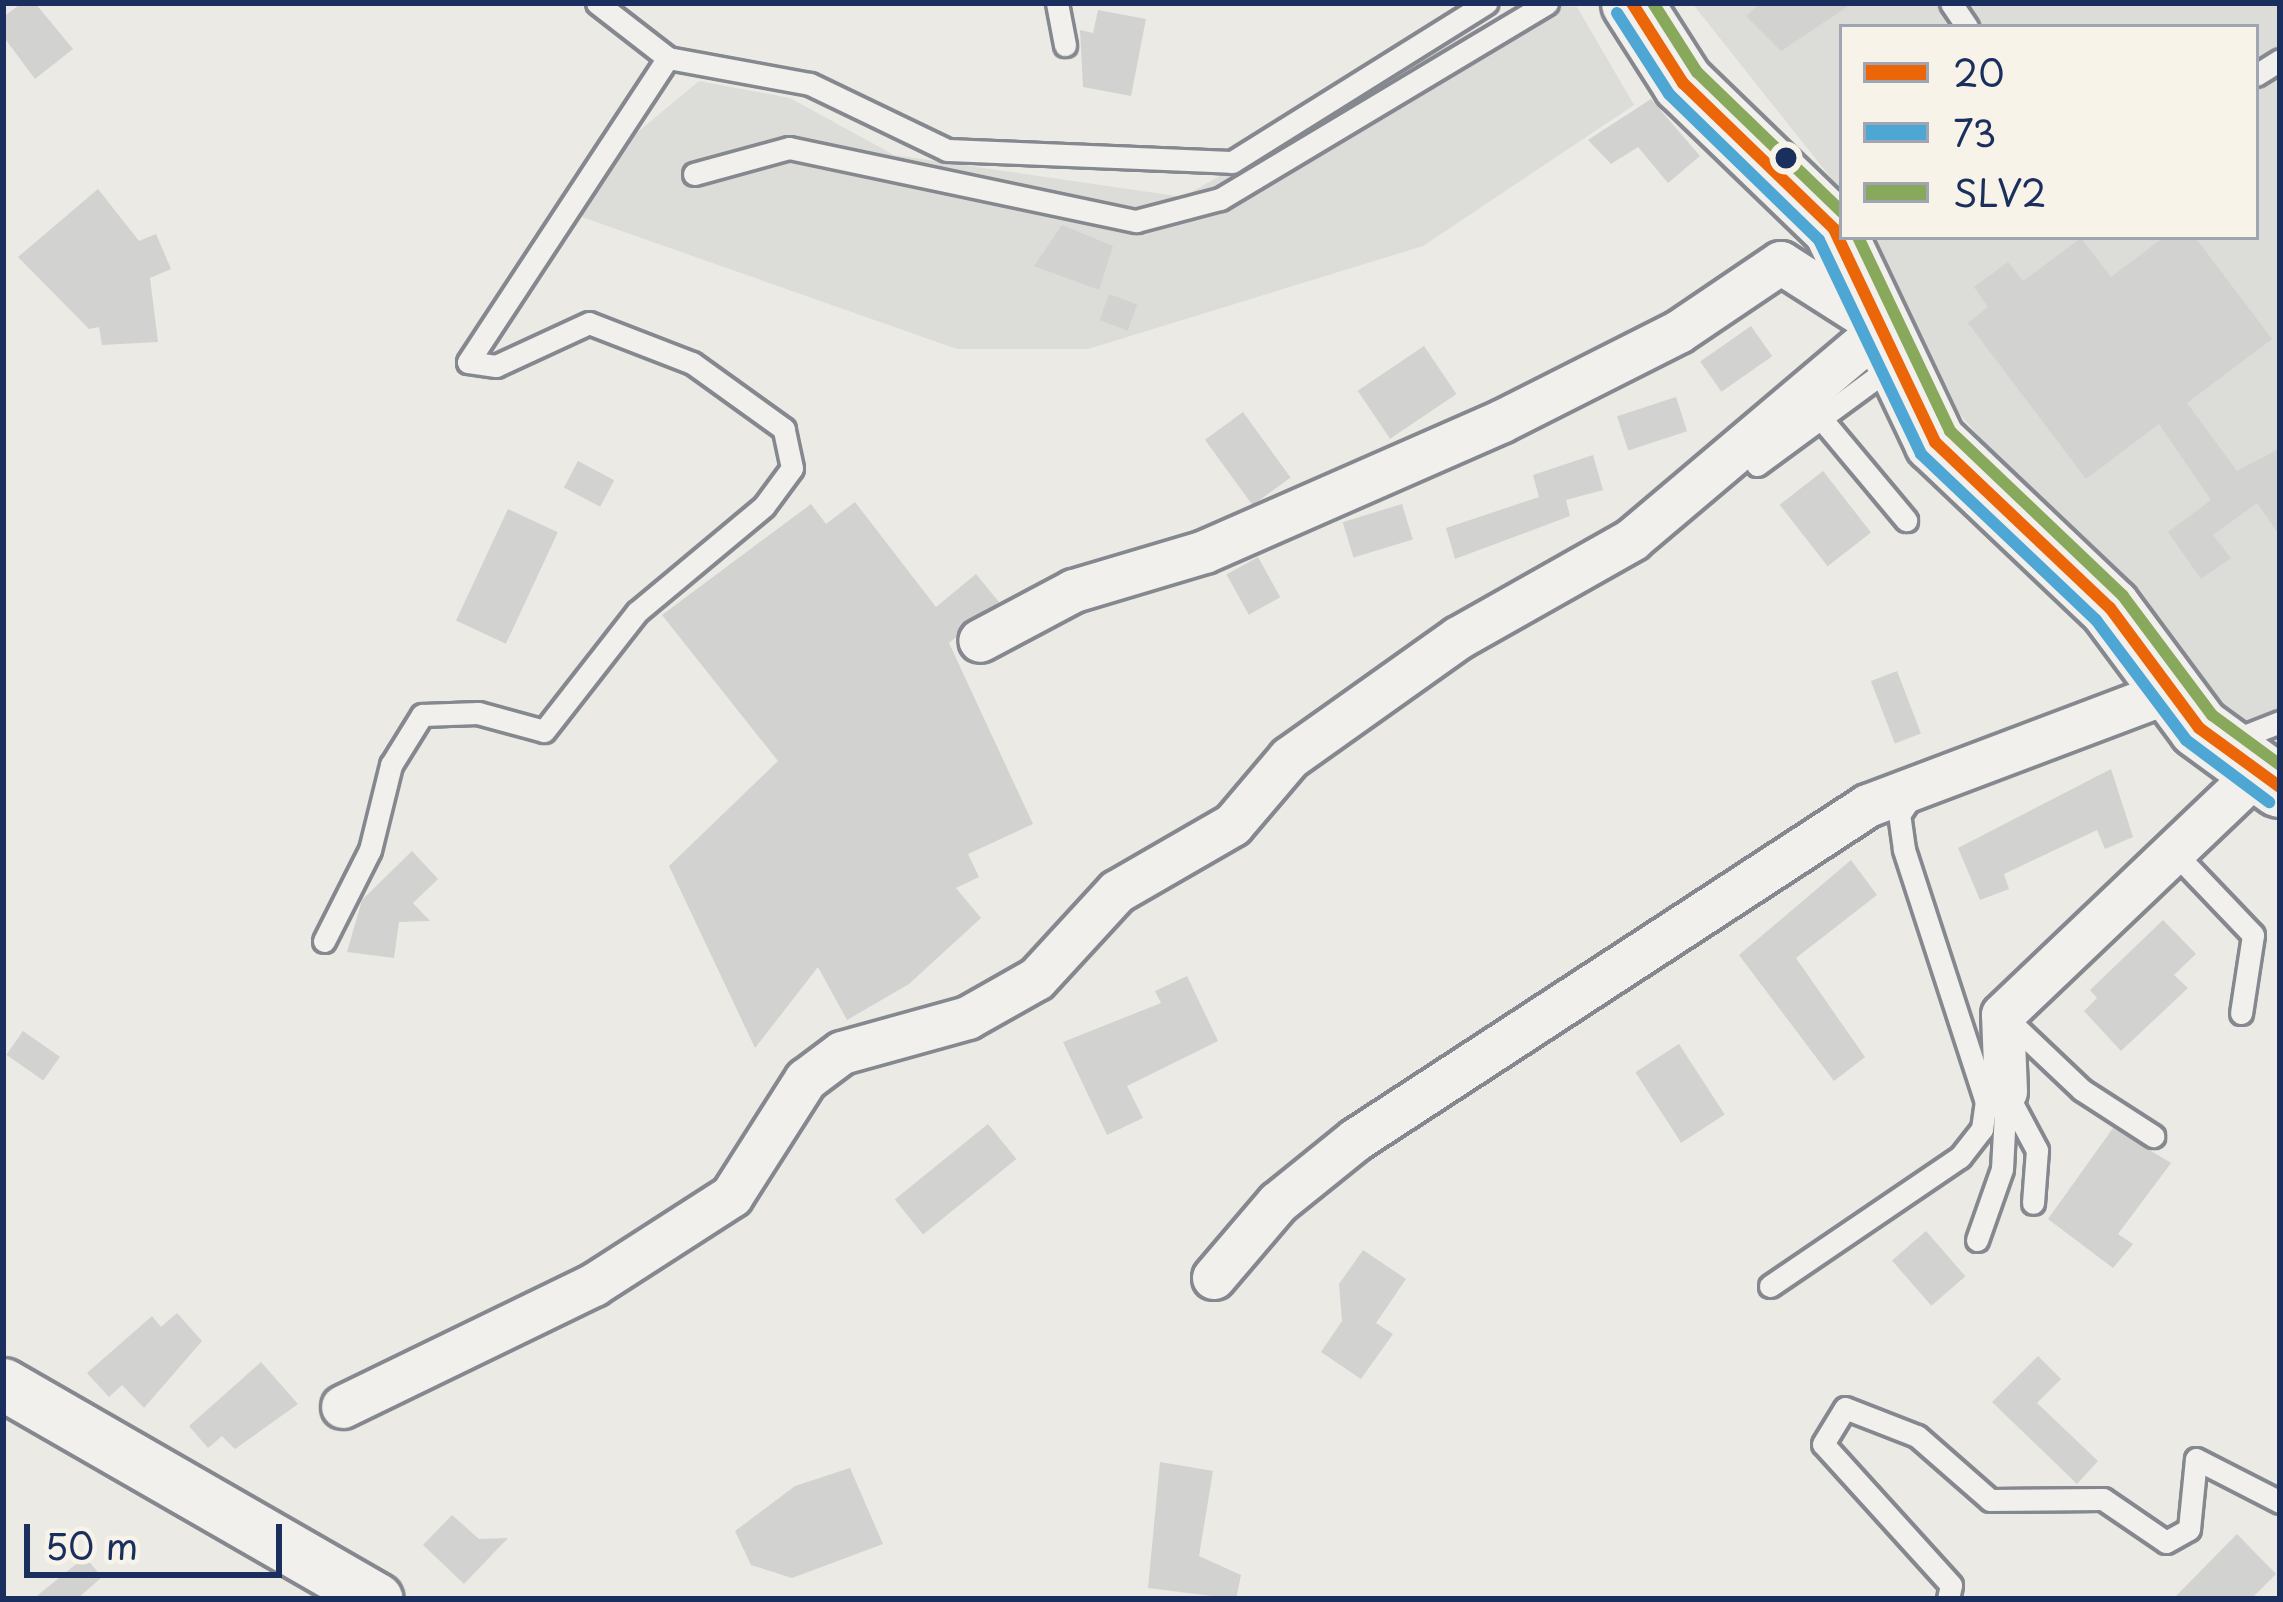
<!DOCTYPE html>
<html>
<head>
<meta charset="utf-8">
<style>
	body { margin:0 }
	#map { position:relative; width:2283px; height:1602px; overflow:hidden; background:#ebeae5; font-family:"Playpen Sans",sans-serif }
	div>[style] { position:absolute }
	.built>* { inset:0; background:#dcdcd9 }
	.building>* { inset:0; background:#d2d2d0; transform-origin:0 0 }
	.roads { filter:drop-shadow(3px 0 #85888f) drop-shadow(-3px 0 #85888f) drop-shadow(0 3px #85888f) drop-shadow(0 -3px #85888f) }
	.service>* { height:21px; margin:-10.5px; padding:0 10.5px; transform-origin:10.5px; border-radius:10.5px; background:#f1f0ec }
	.minor>* { height:42px; margin:-21px; padding:0 21px; transform-origin:21px; border-radius:21px; background:#f1f0ec }
	.tertiary>* { height:51px; margin:-25.5px; padding:0 25.5px; transform-origin:25.5px; border-radius:25.5px; background:#f1f0ec }
	.secondary>* { height:60px; margin:-30px; padding:0 30px; transform-origin:30px; border-radius:30px; background:#f1f0ec }
	.bus-1>* { height:12px; margin:-6px; padding:0 6px; transform-origin:6px; border-radius:6px; background:#eb6608 }
	.bus-2>* { height:12px; margin:-6px; padding:0 6px; transform-origin:6px; border-radius:6px; background:#4ea6d4 }
	.bus-3>* { height:12px; margin:-6px; padding:0 6px; transform-origin:6px; border-radius:6px; background:#88a95b }
	.dots>* { width:33px; height:33px; translate:-50% -50%; box-sizing:border-box; border:6px solid #f7f3e8; border-radius:50% }
	span { translate:-50% -50%; white-space:nowrap; text-align:center; line-height:1.15; -webkit-text-stroke:9px #f7f3e8; paint-order:stroke }
	.frame { position:absolute; inset:0; border:6px solid #1b2f5e; pointer-events:none }
	.legend { position:absolute; left:1839px; top:24px; width:420px; height:216px; box-sizing:border-box; background:#f7f3e8; border:3px solid #9fa5b1; margin:0; padding:15px 21px; list-style:none; font-size:36px; color:#1b2f5e }
	.legend li { display:flex; align-items:center; gap:24px; height:60px }
	.legend b { width:60px; border:3px solid #9fa5b1 }
	.scale { position:absolute; left:24px; top:1524px; width:258px; height:54px; box-sizing:border-box; border:6px solid #1b2f5e; border-top:0; padding-left:15px; font-size:36px; line-height:42px; white-space:nowrap; color:#1b2f5e; -webkit-text-stroke:9px #f7f3e8; paint-order:stroke }
</style>
</head>
<body>
<div id="map">
	<div class="built">
		<i style="clip-path:polygon(1521px 3px,1577px 7px,1634px 105px,1423px 246px,1088px 349px,957px 349px,576px 215px,633px 136px,699px 81px,790px 98px,894px 155px,1183px 197px)"></i>
		<i style="clip-path:polygon(1692px 3px,2280px 3px,2280px 755px,2205px 695px,1943px 395px,1867px 237px,2256px 237px,2256px 27px,1842px 27px,1842px 192px)"></i>
	</div>
	<div class="building">
		<i style="clip-path:polygon(22px 3px,35px 3px,73px 49px,35px 79px,3px 36px,3px 17px)"></i>
		<i style="clip-path:polygon(1761px 3px,1853px 3px,1781px 51px,1746px 16px)"></i>
		<i style="clip-path:polygon(1098px 10px,1146px 19px,1131px 96px,1083px 87px,1080px 30px,1093px 33px)"></i>
		<i style="clip-path:polygon(1651px 99px,1700px 156px,1668px 183px,1638px 147px,1611px 164px,1588px 140px)"></i>
		<i style="clip-path:polygon(98px 189px,139px 241px,156px 234px,171px 269px,150px 278px,158px 342px,102px 345px,99px 327px,89px 329px,18px 257px)"></i>
		<i style="clip-path:polygon(1062px 225px,1113px 246px,1099px 290px,1034px 266px)"></i>
		<i style="clip-path:polygon(2164px 237px,2195px 237px,2272px 339px,2187px 403px,2237px 471px,2280px 448px,2280px 536px,2257px 503px,2213px 535px,2231px 558px,2201px 579px,2168px 532px,2211px 500px,2159px 424px,2086px 479px,1968px 323px,1988px 307px,1974px 287px,2008px 262px,2023px 281px,2081px 238px,2111px 277px)"></i>
		<i style="left:1109px;top:294px;width:30px;height:28px;rotate:20deg"></i>
		<i style="left:1751px;top:326px;width:37px;height:62px;rotate:55deg"></i>
		<i style="left:1424px;top:346px;width:58px;height:80px;rotate:56deg"></i>
		<i style="left:1676px;top:397px;width:36px;height:62px;rotate:72deg"></i>
		<i style="left:1243px;top:412px;width:81px;height:47px;rotate:54deg"></i>
		<i style="clip-path:polygon(1593px 455px,1603px 490px,1566px 500px,1570px 516px,1455px 559px,1446px 528px,1539px 497px,1533px 475px)"></i>
		<i style="left:578px;top:461px;width:41px;height:30px;rotate:28deg"></i>
		<i style="left:1823px;top:471px;width:78px;height:55px;rotate:52deg"></i>
		<i style="clip-path:polygon(855px 502px,936px 607px,976px 574px,999px 602px,949px 643px,1033px 824px,968px 854px,979px 877px,956px 888px,981px 918px,909px 984px,847px 1020px,818px 967px,755px 1048px,669px 866px,778px 761px,662px 615px,811px 504px,826px 524px)"></i>
		<i style="left:1402px;top:504px;width:37px;height:62px;rotate:73deg"></i>
		<i style="left:508px;top:509px;width:55px;height:123px;rotate:25deg"></i>
		<i style="left:1258px;top:557px;width:46px;height:36px;rotate:61deg"></i>
		<i style="left:1897px;top:671px;width:67px;height:28px;rotate:69deg"></i>
		<i style="clip-path:polygon(2111px 769px,2133px 837px,2105px 849px,2097px 830px,2004px 874px,2009px 889px,1980px 900px,1958px 848px)"></i>
		<i style="clip-path:polygon(412px 851px,438px 879px,413px 903px,430px 921px,399px 922px,394px 958px,347px 952px,362px 900px)"></i>
		<i style="clip-path:polygon(1851px 860px,1877px 895px,1796px 958px,1865px 1057px,1834px 1081px,1739px 955px)"></i>
		<i style="clip-path:polygon(2163px 920px,2196px 954px,2174px 975px,2188px 988px,2121px 1051px,2084px 1011px,2097px 998px,2090px 990px)"></i>
		<i style="clip-path:polygon(1187px 976px,1218px 1041px,1127px 1086px,1143px 1118px,1107px 1135px,1063px 1042px,1161px 1003px,1155px 991px)"></i>
		<i style="left:23px;top:1031px;width:45px;height:29px;rotate:35deg"></i>
		<i style="left:1679px;top:1044px;width:84px;height:52px;rotate:57deg"></i>
		<i style="left:988px;top:1124px;width:45px;height:120px;rotate:51deg"></i>
		<i style="clip-path:polygon(2113px 1128px,2171px 1163px,2118px 1234px,2133px 1244px,2113px 1268px,2048px 1219px)"></i>
		<i style="left:1926px;top:1231px;width:60px;height:45px;rotate:49deg"></i>
		<i style="clip-path:polygon(1363px 1250px,1406px 1279px,1376px 1323px,1393px 1334px,1361px 1379px,1321px 1352px,1342px 1321px,1339px 1284px)"></i>
		<i style="clip-path:polygon(177px 1313px,202px 1341px,144px 1408px,122px 1385px,109px 1397px,87px 1373px,152px 1316px,161px 1327px)"></i>
		<i style="clip-path:polygon(2038px 1356px,2061px 1379px,2037px 1403px,2098px 1461px,2077px 1484px,1992px 1402px)"></i>
		<i style="clip-path:polygon(261px 1362px,298px 1404px,235px 1449px,222px 1436px,208px 1448px,189px 1426px)"></i>
		<i style="clip-path:polygon(1160px 1462px,1213px 1471px,1199px 1556px,1241px 1575px,1236px 1599px,1148px 1588px)"></i>
		<i style="clip-path:polygon(850px 1468px,883px 1544px,792px 1578px,751px 1565px,735px 1531px,795px 1486px)"></i>
		<i style="clip-path:polygon(452px 1515px,479px 1539px,508px 1538px,464px 1584px,423px 1545px)"></i>
		<i style="clip-path:polygon(2237px 1534px,2276px 1574px,2251px 1599px,2173px 1599px)"></i>
		<i style="clip-path:polygon(85px 1557px,102px 1577px,77px 1599px,33px 1599px)"></i>
	</div>
	<div class="roads">
		<div class="service">
			<i style="left:597px;top:3px;width:90px;rotate:37.8deg"></i>
			<i style="left:668px;top:58px;width:144px;rotate:10.4deg"></i>
			<i style="left:810px;top:84px;width:152px;rotate:25.7deg"></i>
			<i style="left:947px;top:150px;width:285px;rotate:2.4deg"></i>
			<i style="left:1232px;top:162px;width:300px;rotate:-32deg"></i>
			<i style="left:1057px;top:3px;width:43px;rotate:79.2deg"></i>
			<i style="left:1951px;top:3px;width:29px;rotate:56deg"></i>
			<i style="left:2256px;top:75px;width:28px;rotate:-32deg"></i>
			<i style="left:694px;top:174px;width:98px;rotate:-15.3deg"></i>
			<i style="left:789px;top:148px;width:355px;rotate:11.9deg"></i>
			<i style="left:1136px;top:221px;width:87px;rotate:-14.7deg"></i>
			<i style="left:1220px;top:199px;width:381px;rotate:-30.9deg"></i>
			<i style="left:1819px;top:416px;width:136px;rotate:50.1deg"></i>
			<i style="left:1757px;top:465px;width:169px;rotate:-36.3deg"></i>
			<i style="left:2229px;top:742px;width:55px;rotate:-21.4deg"></i>
			<i style="left:2170px;top:848px;width:120px;rotate:46.3deg"></i>
			<i style="left:2253px;top:935px;width:79px;rotate:98.7deg"></i>
			<i style="left:324px;top:941px;width:102px;rotate:-63.2deg"></i>
			<i style="left:370px;top:850px;width:88px;rotate:-76.1deg"></i>
			<i style="left:391px;top:765px;width:59px;rotate:-58.2deg"></i>
			<i style="left:422px;top:715px;width:56px;rotate:-2deg"></i>
			<i style="left:478px;top:713px;width:68px;rotate:15.3deg"></i>
			<i style="left:544px;top:731px;width:151px;rotate:-52deg"></i>
			<i style="left:637px;top:612px;width:165px;rotate:-39.8deg"></i>
			<i style="left:764px;top:506px;width:47px;rotate:-53.6deg"></i>
			<i style="left:792px;top:468px;width:40px;rotate:-102deg"></i>
			<i style="left:784px;top:429px;width:113px;rotate:-144.3deg"></i>
			<i style="left:692px;top:363px;width:110px;rotate:-158.8deg"></i>
			<i style="left:589px;top:323px;width:102px;rotate:155.2deg"></i>
			<i style="left:496px;top:366px;width:28px;rotate:-172deg"></i>
			<i style="left:468px;top:362px;width:364px;rotate:-56.7deg"></i>
			<i style="left:2007px;top:1019px;width:103px;rotate:43.4deg"></i>
			<i style="left:2082px;top:1090px;width:85px;rotate:32.9deg"></i>
			<i style="left:2006px;top:1092px;width:66px;rotate:61.9deg"></i>
			<i style="left:2037px;top:1150px;width:53px;rotate:94.3deg"></i>
			<i style="left:1977px;top:1240px;width:75px;rotate:-70.6deg"></i>
			<i style="left:2002px;top:1169px;width:77px;rotate:-87deg"></i>
			<i style="left:1770px;top:1286px;width:230px;rotate:-34.2deg"></i>
			<i style="left:1960px;top:1157px;width:36px;rotate:-52deg"></i>
			<i style="left:1982px;top:1129px;width:27px;rotate:-82deg"></i>
			<i style="left:1986px;top:1102px;width:266px;rotate:-108deg"></i>
			<i style="left:1904px;top:849px;width:34px;rotate:-98deg"></i>
			<i style="left:1899px;top:815px;width:27px;rotate:-56deg"></i>
			<i style="left:1948px;top:1599px;width:14px;rotate:-78deg"></i>
			<i style="left:1951px;top:1585px;width:190px;rotate:-132.2deg"></i>
			<i style="left:1823px;top:1444px;width:42px;rotate:-58.6deg"></i>
			<i style="left:1845px;top:1408px;width:77px;rotate:21.3deg"></i>
			<i style="left:1917px;top:1436px;width:97px;rotate:41.2deg"></i>
			<i style="left:1990px;top:1500px;width:113px;rotate:-0.5deg"></i>
			<i style="left:2103px;top:1499px;width:76px;rotate:34.3deg"></i>
			<i style="left:2166px;top:1542px;width:26px;rotate:-29deg"></i>
			<i style="left:2189px;top:1529px;width:70px;rotate:-84.3deg"></i>
			<i style="left:2196px;top:1459px;width:94px;rotate:27.1deg"></i>
		</div>
		<div class="minor">
			<i style="left:2006px;top:1092px;width:77px;rotate:-92.2deg"></i>
			<i style="left:2003px;top:1015px;width:348px;rotate:-43.6deg"></i>
			<i style="left:1214px;top:1278px;width:99px;rotate:-49.5deg"></i>
			<i style="left:1278px;top:1203px;width:100px;rotate:-38.9deg"></i>
			<i style="left:1356px;top:1140px;width:611px;rotate:-33.12deg"></i>
			<i style="left:1868px;top:806px;width:320px;rotate:-20.7deg"></i>
			<i style="left:343px;top:1407px;width:279px;rotate:-25.9deg"></i>
			<i style="left:594px;top:1285px;width:164px;rotate:-32.8deg"></i>
			<i style="left:732px;top:1196px;width:138px;rotate:-57.5deg"></i>
			<i style="left:806px;top:1080px;width:45px;rotate:-36.9deg"></i>
			<i style="left:842px;top:1053px;width:131px;rotate:-15.5deg"></i>
			<i style="left:968px;top:1018px;width:79px;rotate:-29.5deg"></i>
			<i style="left:1037px;top:979px;width:118px;rotate:-47.4deg"></i>
			<i style="left:1117px;top:892px;width:134px;rotate:-30deg"></i>
			<i style="left:1233px;top:825px;width:88px;rotate:-49.6deg"></i>
			<i style="left:1290px;top:758px;width:207px;rotate:-35.4deg"></i>
			<i style="left:1459px;top:638px;width:199px;rotate:-29.5deg"></i>
			<i style="left:1632px;top:540px;width:329px;rotate:-40.2deg"></i>
			<i style="left:1883px;top:328px;width:121px;rotate:-147.5deg"></i>
			<i style="left:1781px;top:263px;width:123px;rotate:145.9deg"></i>
			<i style="left:1679px;top:332px;width:199px;rotate:153.2deg"></i>
			<i style="left:1501px;top:422px;width:323px;rotate:156.3deg"></i>
			<i style="left:1205px;top:552px;width:137px;rotate:163.4deg"></i>
			<i style="left:1074px;top:591px;width:106px;rotate:152deg"></i>
		</div>
		<div class="tertiary">
			<i style="left:3px;top:1384px;width:431px;rotate:29.9deg"></i>
		</div>
		<div class="secondary">
			<i style="left:1632px;top:3px;width:95px;rotate:57.5deg"></i>
			<i style="left:1683px;top:83px;width:210px;rotate:44deg"></i>
			<i style="left:1834px;top:229px;width:236px;rotate:64.6deg"></i>
			<i style="left:1935px;top:442px;width:241px;rotate:43.5deg"></i>
			<i style="left:2110px;top:608px;width:149px;rotate:53.4deg"></i>
			<i style="left:2199px;top:728px;width:100px;rotate:36.1deg"></i>
		</div>
	</div>
	<div class="bus-1">
		<i style="left:1632px;top:3px;width:95px;rotate:57.5deg"></i>
		<i style="left:1683px;top:83px;width:210px;rotate:44deg"></i>
		<i style="left:1834px;top:229px;width:236px;rotate:64.6deg"></i>
		<i style="left:1935px;top:442px;width:241px;rotate:43.5deg"></i>
		<i style="left:2110px;top:608px;width:149px;rotate:53.4deg"></i>
		<i style="left:2199px;top:728px;width:100px;rotate:36.1deg"></i>
	</div>
	<div class="bus-2">
		<i style="left:1617px;top:13px;width:96px;rotate:57.3deg"></i>
		<i style="left:1669px;top:94px;width:209px;rotate:44.2deg"></i>
		<i style="left:1819px;top:240px;width:237px;rotate:64.5deg"></i>
		<i style="left:1921px;top:454px;width:241px;rotate:43.5deg"></i>
		<i style="left:2096px;top:620px;width:150px;rotate:53.1deg"></i>
		<i style="left:2186px;top:740px;width:104px;rotate:36.8deg"></i>
	</div>
	<div class="bus-3">
		<i style="left:1653px;top:3px;width:82px;rotate:57.5deg"></i>
		<i style="left:1697px;top:72px;width:202px;rotate:44deg"></i>
		<i style="left:1858px;top:237px;width:215px;rotate:64.6deg"></i>
		<i style="left:1950px;top:431px;width:239px;rotate:43.6deg"></i>
		<i style="left:2123px;top:596px;width:149px;rotate:53.2deg"></i>
		<i style="left:2212px;top:715px;width:84px;rotate:36.3deg"></i>
	</div>
	<div class="dots">
		<i style="left:1786px;top:158px;background:#1b2f5e"></i>
	</div>
	<div class="frame"></div>
	<ul class="legend">
	<li><b style="height:15px;background:#eb6608"></b>20</li>
	<li><b style="height:15px;background:#4ea6d4"></b>73</li>
	<li><b style="height:15px;background:#88a95b"></b>SLV2</li>
	</ul>
	<div class="scale">50 m</div>
</div>
</body>
</html>
